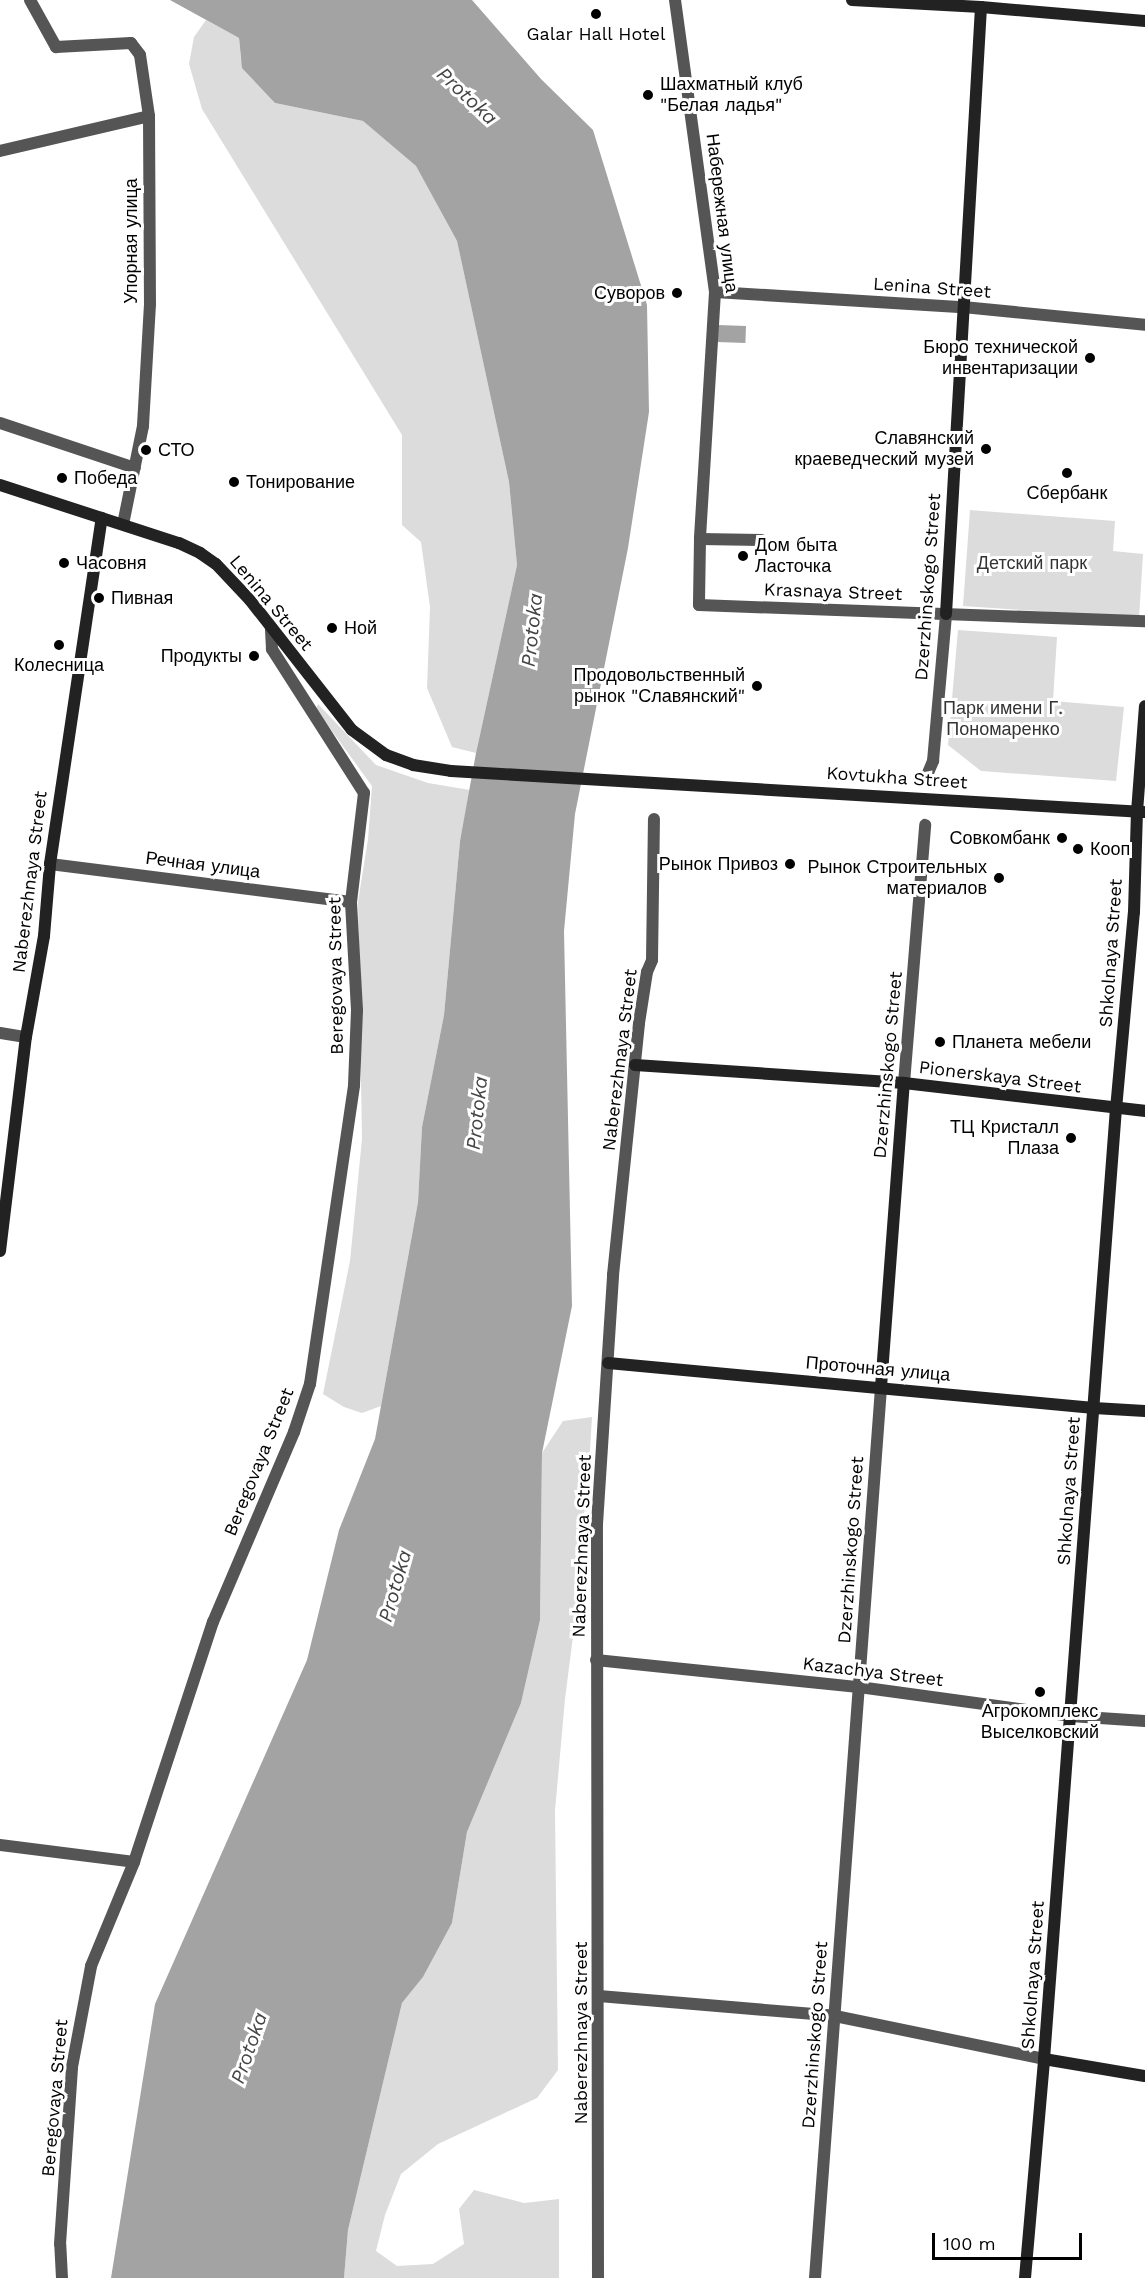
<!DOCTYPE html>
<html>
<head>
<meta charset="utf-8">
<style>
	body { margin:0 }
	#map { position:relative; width:1145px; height:2278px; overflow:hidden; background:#fff; font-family:"Work Sans",sans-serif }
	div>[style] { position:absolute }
	.green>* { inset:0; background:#dcdcdc }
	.water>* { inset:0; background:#a3a3a3; transform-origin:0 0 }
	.street>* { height:12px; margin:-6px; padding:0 6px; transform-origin:6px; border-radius:6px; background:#555 }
	.secondary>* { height:12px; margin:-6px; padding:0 6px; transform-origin:6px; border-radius:6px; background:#222 }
	.dots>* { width:16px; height:16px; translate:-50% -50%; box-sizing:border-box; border:3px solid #fff; border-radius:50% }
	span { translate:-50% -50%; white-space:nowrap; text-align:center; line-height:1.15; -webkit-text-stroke:6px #fff; paint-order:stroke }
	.poi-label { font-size:18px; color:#000 }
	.left { translate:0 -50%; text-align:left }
	.right { translate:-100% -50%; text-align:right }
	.street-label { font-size:18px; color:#000 }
	.park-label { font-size:18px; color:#333 }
	.water-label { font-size:20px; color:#444; font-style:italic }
	.scale { position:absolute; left:932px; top:2233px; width:150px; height:27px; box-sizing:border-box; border:3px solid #000; border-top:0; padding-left:8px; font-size:18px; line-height:21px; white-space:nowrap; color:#000; -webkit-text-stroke:4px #fff; paint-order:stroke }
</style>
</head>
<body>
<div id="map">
	<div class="green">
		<i style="clip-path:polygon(206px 20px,239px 38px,241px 60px,275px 103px,363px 121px,416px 166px,457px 241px,509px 482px,517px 565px,476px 753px,452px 747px,427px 688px,430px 607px,421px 542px,402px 525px,402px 435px,202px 109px,189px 64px,194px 37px)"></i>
		<i style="clip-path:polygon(970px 510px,1115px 521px,1113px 551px,1143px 554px,1139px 618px,963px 606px)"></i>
		<i style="clip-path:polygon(958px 630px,1057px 637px,1053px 701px,1124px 707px,1116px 781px,981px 771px,948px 745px)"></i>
		<i style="clip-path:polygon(318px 704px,376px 765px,428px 783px,470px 790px,460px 841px,444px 1015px,422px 1127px,418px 1202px,381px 1406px,362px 1413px,344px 1407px,323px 1394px,350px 1261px,362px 1139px,358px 902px,368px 839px,372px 786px,316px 709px)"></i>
		<i style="clip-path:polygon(592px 1417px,584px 1550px,565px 1699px,555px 1811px,558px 2070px,537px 2098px,438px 2144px,401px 2174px,385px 2215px,376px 2251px,397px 2266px,433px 2264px,464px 2244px,459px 2209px,474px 2190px,524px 2203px,559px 2199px,559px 2278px,344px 2278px,348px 2230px,402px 2003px,423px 1977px,452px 1923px,467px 1832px,521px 1703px,540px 1620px,542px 1453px,563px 1421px)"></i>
	</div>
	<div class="water">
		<i style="clip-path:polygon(170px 0,472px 0,541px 79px,593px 130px,647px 305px,649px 412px,628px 548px,575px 814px,564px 931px,572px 1306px,542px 1453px,540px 1620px,521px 1703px,467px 1832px,452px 1923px,423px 1977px,402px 2003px,348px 2230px,344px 2278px,111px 2278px,155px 2004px,307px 1660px,339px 1530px,375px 1439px,418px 1202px,422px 1127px,444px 1015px,460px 841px,476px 753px,517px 565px,509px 482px,457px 241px,416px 166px,363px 121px,275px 103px,242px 68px,239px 38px)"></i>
		<i style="left:718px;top:325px;width:28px;height:17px;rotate:2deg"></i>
	</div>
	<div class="street">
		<i style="left:30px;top:0;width:54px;rotate:61deg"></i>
		<i style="left:56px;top:47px;width:75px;rotate:-3.1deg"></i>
		<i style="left:131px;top:43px;width:15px;rotate:53deg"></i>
		<i style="left:140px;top:55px;width:62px;rotate:81.6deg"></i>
		<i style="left:149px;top:116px;width:188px;rotate:89.7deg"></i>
		<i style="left:150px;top:304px;width:122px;rotate:93.3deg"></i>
		<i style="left:143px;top:426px;width:100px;rotate:101.5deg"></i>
		<i style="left:675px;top:0;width:295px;rotate:82.2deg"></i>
		<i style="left:715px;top:292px;width:247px;rotate:93.5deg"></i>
		<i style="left:0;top:151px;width:153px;rotate:-13.2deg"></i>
		<i style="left:715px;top:292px;width:248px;rotate:3.5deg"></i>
		<i style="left:963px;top:307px;width:183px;rotate:5.6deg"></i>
		<i style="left:0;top:423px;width:142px;rotate:18.4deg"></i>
		<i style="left:761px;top:540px;width:61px;rotate:-179.1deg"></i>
		<i style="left:700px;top:539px;width:66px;rotate:90.9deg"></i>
		<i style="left:699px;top:605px;width:446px;rotate:2.1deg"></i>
		<i style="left:925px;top:780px;width:21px;rotate:-67deg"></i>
		<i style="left:933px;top:761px;width:148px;rotate:-84.9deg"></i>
		<i style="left:50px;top:864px;width:303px;rotate:7.2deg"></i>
		<i style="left:0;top:1033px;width:26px;rotate:9deg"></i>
		<i style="left:904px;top:1083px;width:259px;rotate:-85.3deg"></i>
		<i style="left:596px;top:1660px;width:264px;rotate:5.9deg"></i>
		<i style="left:859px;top:1687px;width:213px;rotate:7.8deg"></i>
		<i style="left:1070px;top:1716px;width:75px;rotate:3.8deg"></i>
		<i style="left:0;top:1845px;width:135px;rotate:7.2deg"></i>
		<i style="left:599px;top:1996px;width:237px;rotate:4.8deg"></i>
		<i style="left:835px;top:2016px;width:213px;rotate:11.6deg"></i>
		<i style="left:62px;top:2278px;width:34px;rotate:-93deg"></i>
		<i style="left:60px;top:2244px;width:177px;rotate:-86.1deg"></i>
		<i style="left:72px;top:2067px;width:103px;rotate:-79.3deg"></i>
		<i style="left:91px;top:1966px;width:113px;rotate:-67.5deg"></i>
		<i style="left:134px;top:1862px;width:253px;rotate:-71.8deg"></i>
		<i style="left:213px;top:1622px;width:207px;rotate:-66.9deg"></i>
		<i style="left:294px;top:1432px;width:51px;rotate:-71.6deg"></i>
		<i style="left:310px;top:1384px;width:302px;rotate:-81.6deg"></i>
		<i style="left:354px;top:1085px;width:75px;rotate:-87.7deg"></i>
		<i style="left:357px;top:1010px;width:108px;rotate:-93.2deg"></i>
		<i style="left:351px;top:902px;width:110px;rotate:-83.2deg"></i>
		<i style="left:364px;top:793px;width:171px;rotate:-122.6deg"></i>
		<i style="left:272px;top:649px;width:22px;rotate:-93deg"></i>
		<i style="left:598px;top:2278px;width:754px;rotate:-90.08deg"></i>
		<i style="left:597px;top:1524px;width:250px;rotate:-86.3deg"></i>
		<i style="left:613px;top:1275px;width:253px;rotate:-84.1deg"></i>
		<i style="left:639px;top:1023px;width:52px;rotate:-81.1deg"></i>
		<i style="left:647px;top:972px;width:13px;rotate:-67deg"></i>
		<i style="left:652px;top:960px;width:141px;rotate:-89.2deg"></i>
		<i style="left:815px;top:2278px;width:893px;rotate:-85.76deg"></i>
	</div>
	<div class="secondary">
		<i style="left:852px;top:0;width:129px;rotate:3.1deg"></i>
		<i style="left:981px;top:7px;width:165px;rotate:4.9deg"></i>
		<i style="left:0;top:485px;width:188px;rotate:18deg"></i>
		<i style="left:179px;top:543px;width:23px;rotate:25deg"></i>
		<i style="left:200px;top:553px;width:19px;rotate:35deg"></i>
		<i style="left:216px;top:564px;width:50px;rotate:46.6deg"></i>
		<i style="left:250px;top:600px;width:165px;rotate:51.9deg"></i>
		<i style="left:352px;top:730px;width:42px;rotate:36.3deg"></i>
		<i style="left:386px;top:755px;width:29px;rotate:20deg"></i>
		<i style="left:413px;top:765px;width:38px;rotate:9deg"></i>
		<i style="left:451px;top:771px;width:694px;rotate:3.39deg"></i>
		<i style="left:946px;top:614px;width:608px;rotate:-86.7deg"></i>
		<i style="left:635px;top:1065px;width:270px;rotate:3.8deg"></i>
		<i style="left:904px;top:1083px;width:243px;rotate:6.6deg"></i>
		<i style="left:0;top:1251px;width:216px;rotate:-83.1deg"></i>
		<i style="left:26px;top:1037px;width:103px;rotate:-79.9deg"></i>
		<i style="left:44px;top:936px;width:72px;rotate:-85.2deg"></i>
		<i style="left:50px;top:864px;width:350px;rotate:-81.5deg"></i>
		<i style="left:608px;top:1363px;width:488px;rotate:5.3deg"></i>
		<i style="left:1094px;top:1408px;width:51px;rotate:3.4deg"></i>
		<i style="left:881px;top:1387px;width:305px;rotate:-85.7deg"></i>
		<i style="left:1044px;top:2059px;width:102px;rotate:9.6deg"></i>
		<i style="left:1025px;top:2278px;width:220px;rotate:-85deg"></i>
		<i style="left:1044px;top:2059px;width:953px;rotate:-85.67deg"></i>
		<i style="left:1116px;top:1109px;width:198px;rotate:-84.8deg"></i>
		<i style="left:1134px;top:912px;width:100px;rotate:-88.3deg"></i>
		<i style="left:1137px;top:812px;width:106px;rotate:-85.7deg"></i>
	</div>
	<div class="dots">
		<i style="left:596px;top:14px;background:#000"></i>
		<i style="left:648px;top:95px;background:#000"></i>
		<i style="left:677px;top:293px;background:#000"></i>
		<i style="left:1090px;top:358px;background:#000"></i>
		<i style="left:986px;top:449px;background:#000"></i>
		<i style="left:146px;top:450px;background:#000"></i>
		<i style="left:1067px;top:473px;background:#000"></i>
		<i style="left:62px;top:478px;background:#000"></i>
		<i style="left:234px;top:482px;background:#000"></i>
		<i style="left:743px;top:556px;background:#000"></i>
		<i style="left:64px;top:563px;background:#000"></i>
		<i style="left:99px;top:598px;background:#000"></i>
		<i style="left:332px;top:628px;background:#000"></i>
		<i style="left:59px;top:645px;background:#000"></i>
		<i style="left:254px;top:656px;background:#000"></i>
		<i style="left:757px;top:686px;background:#000"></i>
		<i style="left:1062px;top:838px;background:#000"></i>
		<i style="left:1078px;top:849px;background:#000"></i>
		<i style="left:790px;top:864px;background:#000"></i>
		<i style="left:999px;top:878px;background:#000"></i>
		<i style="left:940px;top:1042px;background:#000"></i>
		<i style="left:1071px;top:1138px;background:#000"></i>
		<i style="left:1040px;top:1692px;background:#000"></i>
	</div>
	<div class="poi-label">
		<span style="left:596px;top:34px">Galar Hall Hotel</span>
		<span class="left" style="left:660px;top:95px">Шахматный клуб<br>"Белая ладья"</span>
		<span class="right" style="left:665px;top:293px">Суворов</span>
		<span class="right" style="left:1078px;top:358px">Бюро технической<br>инвентаризации</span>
		<span class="right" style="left:974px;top:449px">Славянский<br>краеведческий музей</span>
		<span class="left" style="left:158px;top:450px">СТО</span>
		<span class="left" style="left:74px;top:478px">Победа</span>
		<span class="left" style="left:246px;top:482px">Тонирование</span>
		<span style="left:1067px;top:493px">Сбербанк</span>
		<span class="left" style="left:755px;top:556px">Дом быта<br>Ласточка</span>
		<span class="left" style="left:76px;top:563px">Часовня</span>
		<span class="left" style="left:111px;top:598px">Пивная</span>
		<span class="left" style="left:344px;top:628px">Ной</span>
		<span class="right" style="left:242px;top:656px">Продукты</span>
		<span style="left:59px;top:665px">Колесница</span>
		<span class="right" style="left:745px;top:686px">Продовольственный<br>рынок "Славянский"</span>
		<span class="right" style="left:1050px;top:838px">Совкомбанк</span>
		<span class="left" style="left:1090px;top:849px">Кооп</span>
		<span class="right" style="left:778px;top:864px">Рынок Привоз</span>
		<span class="right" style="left:987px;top:878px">Рынок Строительных<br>материалов</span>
		<span class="left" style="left:952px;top:1042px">Планета мебели</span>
		<span class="right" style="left:1059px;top:1138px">ТЦ Кристалл<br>Плаза</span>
		<span style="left:1040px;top:1722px">Агрокомплекс<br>Выселковский</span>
	</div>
	<div class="street-label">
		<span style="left:722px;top:213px;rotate:83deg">Набережная улица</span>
		<span style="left:131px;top:241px;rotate:-90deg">Упорная улица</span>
		<span style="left:932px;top:288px;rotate:4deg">Lenina Street</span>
		<span style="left:928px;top:587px;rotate:-86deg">Dzerzhinskogo Street</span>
		<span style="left:833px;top:592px;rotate:2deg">Krasnaya Street</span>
		<span style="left:271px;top:603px;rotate:50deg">Lenina Street</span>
		<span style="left:897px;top:778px;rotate:4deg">Kovtukha Street</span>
		<span style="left:203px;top:865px;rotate:7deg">Речная улица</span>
		<span style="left:30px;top:882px;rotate:-83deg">Naberezhnaya Street</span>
		<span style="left:1111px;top:953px;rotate:-86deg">Shkolnaya Street</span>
		<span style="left:336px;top:976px;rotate:-91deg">Beregovaya Street</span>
		<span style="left:620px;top:1060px;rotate:-83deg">Naberezhnaya Street</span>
		<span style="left:888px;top:1065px;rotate:-85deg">Dzerzhinskogo Street</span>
		<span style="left:1000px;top:1077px;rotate:7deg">Pionerskaya Street</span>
		<span style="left:878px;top:1369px;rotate:5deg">Проточная улица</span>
		<span style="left:259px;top:1462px;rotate:-68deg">Beregovaya Street</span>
		<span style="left:1069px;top:1491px;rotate:-86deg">Shkolnaya Street</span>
		<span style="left:582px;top:1546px;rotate:-88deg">Naberezhnaya Street</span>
		<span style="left:851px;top:1550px;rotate:-86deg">Dzerzhinskogo Street</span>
		<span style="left:873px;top:1672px;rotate:7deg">Kazachya Street</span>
		<span style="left:1033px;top:1975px;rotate:-86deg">Shkolnaya Street</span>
		<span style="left:581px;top:2033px;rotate:-90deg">Naberezhnaya Street</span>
		<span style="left:815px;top:2035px;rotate:-86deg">Dzerzhinskogo Street</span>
		<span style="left:55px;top:2098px;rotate:-85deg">Beregovaya Street</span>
	</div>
	<div class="park-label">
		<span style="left:1032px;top:563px">Детский парк</span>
		<span style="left:1003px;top:719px">Парк имени Г.<br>Пономаренко</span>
	</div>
	<div class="water-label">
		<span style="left:467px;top:96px;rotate:43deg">Protoka</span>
		<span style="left:532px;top:630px;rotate:-84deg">Protoka</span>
		<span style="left:477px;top:1113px;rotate:-84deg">Protoka</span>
		<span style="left:395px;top:1586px;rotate:-74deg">Protoka</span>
		<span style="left:249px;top:2048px;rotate:-71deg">Protoka</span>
	</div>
	<div class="scale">100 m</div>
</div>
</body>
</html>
